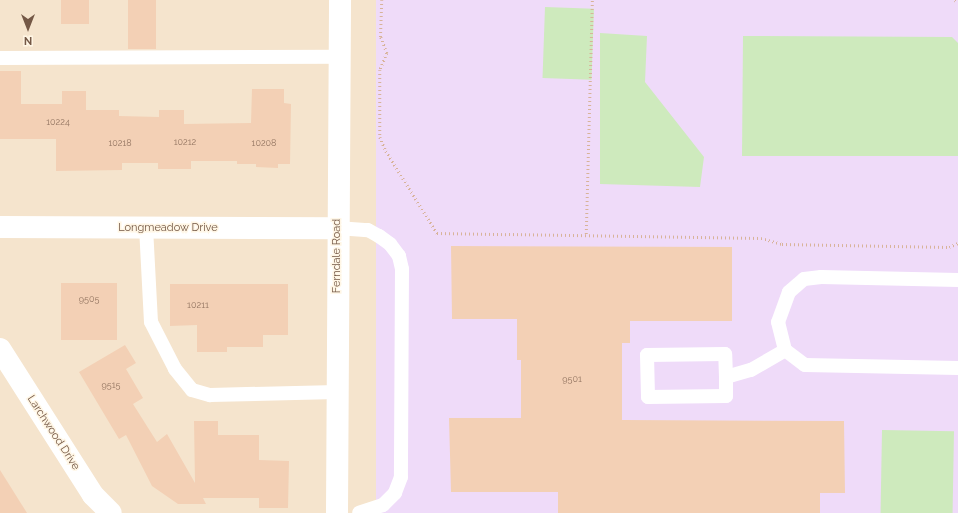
<!DOCTYPE html>
<html>
<head>
<meta charset="utf-8">
<style>
	body { margin:0 }
	#map { position:relative; width:958px; height:513px; overflow:hidden; background:#fdf2de; font-family:Raleway,sans-serif }
	div>[style] { position:absolute }
	.residential>* { inset:0; background:#f5e4cd; transform-origin:0 0 }
	.education>* { inset:0; background:#efdbf9; transform-origin:0 0 }
	.green>* { inset:0; background:#ceeabd; transform-origin:0 0 }
	.building>* { inset:0; background:#f3d0b5; transform-origin:0 0 }
	.path>* { height:2.5px; margin-top:-1.25px; transform-origin:0; background:repeating-linear-gradient(90deg,#d8b399 0 1px,transparent 0 4px) }
	.service>* { height:14px; margin:-7px; padding:0 7px; transform-origin:7px; border-radius:7px; background:#fff }
	.minor>* { height:22px; margin:-11px; padding:0 11px; transform-origin:11px; border-radius:11px; background:#fff }
	.tertiary>* { height:22px; margin:-11px; padding:0 11px; transform-origin:11px; border-radius:11px; background:#fff }
	span { translate:-50% -50%; white-space:nowrap; text-align:center; line-height:1.15; -webkit-text-stroke:3px #fff6e5; paint-order:stroke }
	.number-label { font-size:9px; color:#947662 }
	.number-label span { -webkit-text-stroke-width:0 }
	.street-label { font-size:11px; color:#745846 }
	.north { position:absolute; left:8px; top:8px; width:40px; height:40px; -webkit-text-stroke:3px #fff6e5; paint-order:stroke; rotate:180deg; font-size:11px; font-weight:700; line-height:16px; text-align:center; color:#745846 }
	.north::after { content:''; display:block; margin:auto; width:14px; height:18px; background:#745846; clip-path:polygon(50% 0,100% 100%,50% 72%,0 100%) }
</style>
</head>
<body>
<div id="map">
	<div class="residential">
		<i style="left:0;top:0;width:958px;height:513px"></i>
	</div>
	<div class="education">
		<i style="left:376px;top:0;width:582px;height:513px"></i>
	</div>
	<div class="green">
		<i style="left:545px;top:7px;width:49px;height:71px;rotate:2deg"></i>
		<i style="clip-path:polygon(600px 33px,647px 36px,645px 82px,704px 157px,700px 187px,600px 184px)"></i>
		<i style="clip-path:polygon(743px 36px,952px 37px,958px 43px,958px 156px,742px 156px)"></i>
		<i style="left:882px;top:430px;width:72px;height:83px;rotate:1deg"></i>
	</div>
	<div class="building">
		<i style="left:61px;top:0;width:28px;height:24px"></i>
		<i style="left:128px;top:0;width:28px;height:49px"></i>
		<i style="clip-path:polygon(0 71px,21px 71px,21px 104px,62px 104px,62px 91px,86px 91px,86px 110px,119px 110px,119px 116px,159px 117px,159px 110px,184px 110px,184px 124px,251px 123px,252px 89px,284px 89px,284px 103px,291px 104px,290px 164px,278px 164px,278px 168px,256px 167px,256px 164px,237px 164px,237px 161px,191px 161px,191px 169px,158px 169px,158px 163px,122px 163px,122px 170px,56px 171px,56px 139px,0 139px)"></i>
		<i style="clip-path:polygon(451px 246px,732px 247px,732px 321px,630px 321px,630px 343px,622px 343px,622px 420px,844px 421px,845px 493px,820px 493px,820px 513px,558px 513px,558px 492px,451px 492px,449px 418px,521px 418px,521px 360px,517px 360px,517px 319px,452px 319px)"></i>
		<i style="left:61px;top:283px;width:56px;height:57px"></i>
		<i style="clip-path:polygon(170px 284px,288px 284px,288px 335px,263px 335px,263px 347px,227px 347px,227px 352px,197px 352px,197px 325px,170px 326px)"></i>
		<i style="clip-path:polygon(125px 345px,136px 363px,126px 369px,143px 398px,133px 404px,157px 442px,167px 434px,195px 483px,194px 421px,218px 421px,218px 435px,259px 435px,259px 460px,289px 461px,288px 508px,259px 508px,259px 498px,203px 498px,206px 504px,178px 504px,152px 486px,126px 435px,119px 439px,79px 372px)"></i>
		<i style="clip-path:polygon(0 470px,27px 513px,0 513px)"></i>
	</div>
	<div class="path">
		<i style="left:382px;top:0;width:37px;rotate:92deg"></i>
		<i style="left:381px;top:37px;width:17px;rotate:69deg"></i>
		<i style="left:387px;top:53px;width:18px;rotate:112deg"></i>
		<i style="left:380px;top:70px;width:67px;rotate:90deg"></i>
		<i style="left:380px;top:137px;width:15px;rotate:67deg"></i>
		<i style="left:386px;top:151px;width:97px;rotate:58.1deg"></i>
		<i style="left:437px;top:233px;width:324px;rotate:0.9deg"></i>
		<i style="left:761px;top:238px;width:22px;rotate:16deg"></i>
		<i style="left:782px;top:244px;width:167px;rotate:1deg"></i>
		<i style="left:949px;top:247px;width:10px;rotate:-24deg"></i>
		<i style="left:955px;top:0;width:4px;rotate:34deg"></i>
		<i style="left:586px;top:234px;width:234px;rotate:-88.5deg"></i>
	</div>
	<div class="service">
		<i style="left:0;top:58px;width:341px;rotate:-0.2deg"></i>
		<i style="left:146px;top:227px;width:95px;rotate:87deg"></i>
		<i style="left:151px;top:322px;width:53px;rotate:62.9deg"></i>
		<i style="left:175px;top:369px;width:27px;rotate:51deg"></i>
		<i style="left:192px;top:390px;width:19px;rotate:16deg"></i>
		<i style="left:210px;top:395px;width:127px;rotate:-1.4deg"></i>
		<i style="left:337px;top:228px;width:31px;rotate:4deg"></i>
		<i style="left:368px;top:230px;width:13px;rotate:29deg"></i>
		<i style="left:379px;top:236px;width:14px;rotate:36deg"></i>
		<i style="left:390px;top:244px;width:15px;rotate:53deg"></i>
		<i style="left:399px;top:256px;width:13px;rotate:77deg"></i>
		<i style="left:402px;top:269px;width:208px;rotate:90.3deg"></i>
		<i style="left:401px;top:477px;width:17px;rotate:111deg"></i>
		<i style="left:395px;top:493px;width:17px;rotate:135deg"></i>
		<i style="left:383px;top:505px;width:25px;rotate:162deg"></i>
		<i style="left:958px;top:280px;width:137px;rotate:-178.7deg"></i>
		<i style="left:821px;top:277px;width:17px;rotate:173deg"></i>
		<i style="left:804px;top:279px;width:20px;rotate:139deg"></i>
		<i style="left:789px;top:292px;width:32px;rotate:110deg"></i>
		<i style="left:778px;top:322px;width:29px;rotate:76deg"></i>
		<i style="left:785px;top:350px;width:25px;rotate:37deg"></i>
		<i style="left:805px;top:365px;width:153px;rotate:1.1deg"></i>
		<i style="left:726px;top:377px;width:23px;rotate:-92deg"></i>
		<i style="left:725px;top:354px;width:78px;rotate:179.3deg"></i>
		<i style="left:647px;top:355px;width:42px;rotate:88.6deg"></i>
		<i style="left:648px;top:397px;width:78px;rotate:-0.7deg"></i>
		<i style="left:726px;top:396px;width:19px;rotate:-90deg"></i>
		<i style="left:726px;top:377px;width:26px;rotate:-16deg"></i>
		<i style="left:751px;top:370px;width:39px;rotate:-30deg"></i>
	</div>
	<div class="minor">
		<i style="left:0;top:227px;width:337px;rotate:0.2deg"></i>
		<i style="left:0;top:349px;width:173px;rotate:57.5deg"></i>
		<i style="left:93px;top:495px;width:25px;rotate:45deg"></i>
	</div>
	<div class="tertiary">
		<i style="left:337px;top:513px;width:513px;rotate:-89.66deg"></i>
	</div>
	<div class="number-label">
		<span style="left:58px;top:122px">10224</span>
		<span style="left:185px;top:142px">10212</span>
		<span style="left:120px;top:143px">10218</span>
		<span style="left:264px;top:143px">10208</span>
		<span style="left:89px;top:299px">9505</span>
		<span style="left:198px;top:305px">10211</span>
		<span style="left:572px;top:379px">9501</span>
		<span style="left:111px;top:385px">9515</span>
	</div>
	<div class="street-label">
		<span style="left:168px;top:228px">Longmeadow Drive</span>
		<span style="left:337px;top:256px;rotate:-90deg">Ferndale Road</span>
		<span style="left:53px;top:433px;rotate:57deg">Larchwood Drive</span>
	</div>
	<div class="north">N</div>
</div>
</body>
</html>
